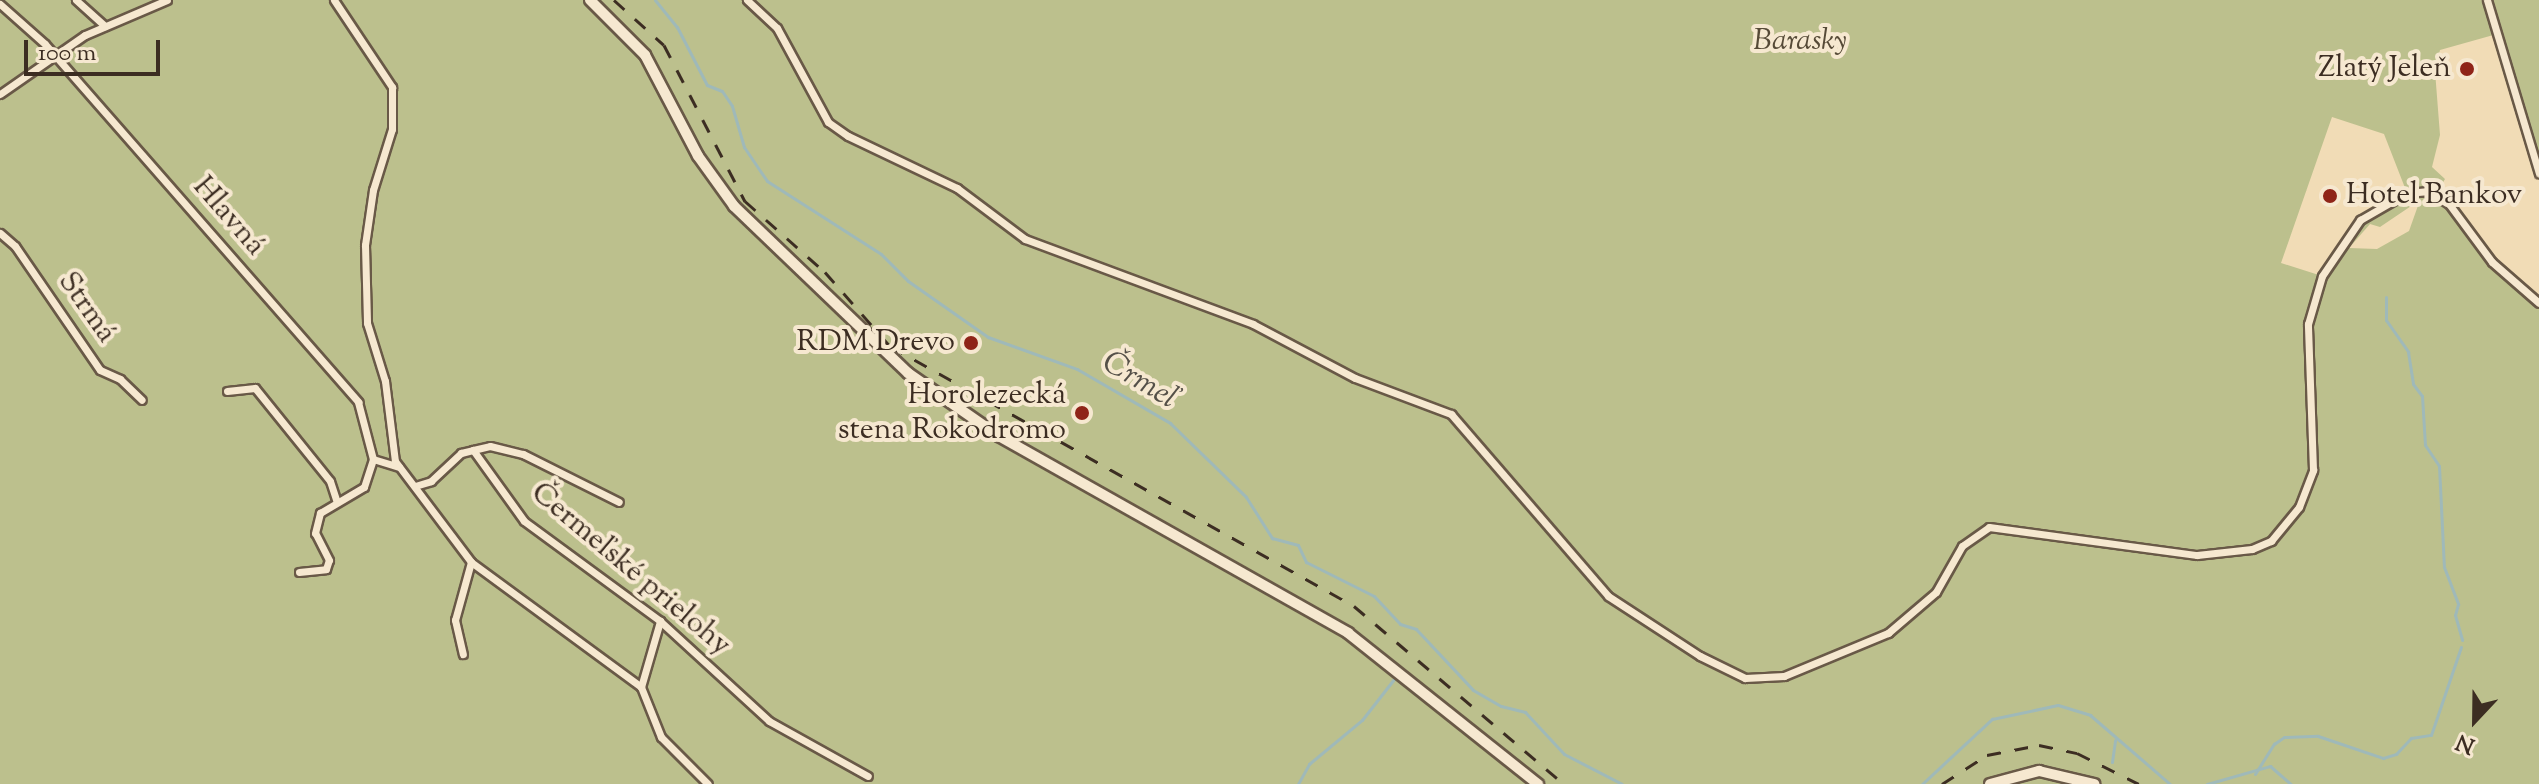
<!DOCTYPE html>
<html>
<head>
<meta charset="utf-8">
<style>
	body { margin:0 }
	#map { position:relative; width:2539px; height:784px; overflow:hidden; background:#f1dcb6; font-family:"Sorts Mill Goudy",serif }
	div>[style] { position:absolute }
	.green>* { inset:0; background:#bcc08d }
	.stream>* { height:3px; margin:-1.5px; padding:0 1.5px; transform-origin:1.5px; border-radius:1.5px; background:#9fb9b9 }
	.roads { filter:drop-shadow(2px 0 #695947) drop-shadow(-2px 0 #695947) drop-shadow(0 2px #695947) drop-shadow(0 -2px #695947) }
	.minor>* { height:7px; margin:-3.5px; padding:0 3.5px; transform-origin:3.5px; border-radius:3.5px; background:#f6e8d0 }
	.secondary>* { height:10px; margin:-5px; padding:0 5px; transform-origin:5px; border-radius:5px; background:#f6e8d0 }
	.rail>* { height:3px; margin-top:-1.5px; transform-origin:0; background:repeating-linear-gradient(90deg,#3c2d22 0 14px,transparent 0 28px) }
	.dots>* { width:22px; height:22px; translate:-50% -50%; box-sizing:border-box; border:4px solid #f6e8d0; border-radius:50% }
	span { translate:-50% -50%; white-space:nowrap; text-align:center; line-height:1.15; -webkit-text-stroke:8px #f6e8d0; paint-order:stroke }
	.park-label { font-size:30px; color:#564a37; font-style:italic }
	.poi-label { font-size:30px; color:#3c2d22 }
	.right { translate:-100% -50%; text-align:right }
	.left { translate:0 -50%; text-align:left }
	.street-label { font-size:30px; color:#3c2d22 }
	.water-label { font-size:32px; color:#555048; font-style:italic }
	.north { position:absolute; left:2435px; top:680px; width:80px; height:80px; -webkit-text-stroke:6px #f6e8d0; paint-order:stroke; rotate:202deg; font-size:22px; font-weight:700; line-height:32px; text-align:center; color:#3c2d22 }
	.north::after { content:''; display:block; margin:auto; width:28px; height:36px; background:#3c2d22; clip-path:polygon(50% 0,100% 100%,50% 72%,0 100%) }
	.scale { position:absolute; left:24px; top:40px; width:136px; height:36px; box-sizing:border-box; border:4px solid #3c2d22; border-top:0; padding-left:10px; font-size:24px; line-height:28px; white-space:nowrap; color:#3c2d22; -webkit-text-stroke:6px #f6e8d0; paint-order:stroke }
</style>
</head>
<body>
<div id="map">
	<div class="green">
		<i style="clip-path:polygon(evenodd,0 0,2539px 0,2539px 173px,2497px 34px,2440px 50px,2435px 71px,2440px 135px,2432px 167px,2445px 179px,2437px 193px,2492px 262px,2539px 303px,2539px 784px,0 784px,0 0,2332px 117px,2384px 134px,2407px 193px,2360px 221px,2322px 276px,2281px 263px,2332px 117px,0 0,2420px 200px,2409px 231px,2377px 249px,2349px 248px,2370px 224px,2380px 227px,2420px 200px)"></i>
	</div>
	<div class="stream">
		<i style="left:655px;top:0;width:35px;rotate:51deg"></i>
		<i style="left:677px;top:27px;width:65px;rotate:62.7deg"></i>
		<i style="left:707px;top:85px;width:16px;rotate:22deg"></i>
		<i style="left:722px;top:91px;width:18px;rotate:56deg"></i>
		<i style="left:732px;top:106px;width:43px;rotate:73.7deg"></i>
		<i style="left:744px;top:147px;width:41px;rotate:55.9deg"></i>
		<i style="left:767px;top:181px;width:135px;rotate:32.6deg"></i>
		<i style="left:881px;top:254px;width:38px;rotate:45deg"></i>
		<i style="left:908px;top:281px;width:98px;rotate:35deg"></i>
		<i style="left:988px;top:337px;width:95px;rotate:19.8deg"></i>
		<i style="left:1077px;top:369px;width:108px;rotate:30.1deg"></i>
		<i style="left:1170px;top:423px;width:106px;rotate:44.2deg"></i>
		<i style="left:1246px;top:497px;width:49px;rotate:57.6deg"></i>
		<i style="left:1272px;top:538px;width:27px;rotate:15deg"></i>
		<i style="left:1298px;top:545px;width:19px;rotate:65deg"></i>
		<i style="left:1306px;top:562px;width:76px;rotate:26.6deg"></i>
		<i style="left:1374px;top:596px;width:38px;rotate:47deg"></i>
		<i style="left:1400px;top:624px;width:17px;rotate:17deg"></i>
		<i style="left:1416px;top:629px;width:83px;rotate:46.9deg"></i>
		<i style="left:1473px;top:690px;width:32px;rotate:30deg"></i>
		<i style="left:1501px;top:706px;width:25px;rotate:14deg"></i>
		<i style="left:1525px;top:712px;width:57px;rotate:47.1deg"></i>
		<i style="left:1564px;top:754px;width:65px;rotate:27.3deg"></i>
		<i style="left:2386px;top:297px;width:23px;rotate:90deg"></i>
		<i style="left:2386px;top:320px;width:39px;rotate:55deg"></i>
		<i style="left:2408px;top:352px;width:32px;rotate:81deg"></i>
		<i style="left:2413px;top:384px;width:15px;rotate:53deg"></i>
		<i style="left:2422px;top:396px;width:49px;rotate:86.5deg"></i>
		<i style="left:2425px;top:445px;width:25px;rotate:56deg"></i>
		<i style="left:2439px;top:466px;width:101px;rotate:87.2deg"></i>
		<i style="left:2444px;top:567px;width:40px;rotate:69deg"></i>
		<i style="left:2458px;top:604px;width:11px;rotate:105deg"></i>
		<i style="left:2455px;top:615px;width:26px;rotate:74deg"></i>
		<i style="left:2112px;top:762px;width:22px;rotate:-82deg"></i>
		<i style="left:2255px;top:774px;width:36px;rotate:-58deg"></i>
		<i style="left:2274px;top:744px;width:12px;rotate:-35deg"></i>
		<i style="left:2284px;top:737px;width:34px;rotate:-2deg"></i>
		<i style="left:2318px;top:736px;width:69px;rotate:18.7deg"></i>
		<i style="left:2383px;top:758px;width:14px;rotate:-17deg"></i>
		<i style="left:2396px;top:754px;width:22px;rotate:-47deg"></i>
		<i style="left:2411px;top:738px;width:20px;rotate:-9deg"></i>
		<i style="left:2431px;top:735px;width:93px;rotate:-71.2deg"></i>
		<i style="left:1298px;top:784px;width:23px;rotate:-61deg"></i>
		<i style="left:1309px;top:764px;width:69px;rotate:-39.7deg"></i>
		<i style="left:1362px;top:720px;width:58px;rotate:-52deg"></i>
		<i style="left:1922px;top:784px;width:96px;rotate:-42.9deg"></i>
		<i style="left:1992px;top:719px;width:67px;rotate:-12deg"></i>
		<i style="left:2058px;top:705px;width:34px;rotate:17deg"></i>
		<i style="left:2090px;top:715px;width:106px;rotate:40.8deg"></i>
		<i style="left:2207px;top:784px;width:66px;rotate:-15.9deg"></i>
		<i style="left:2270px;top:766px;width:28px;rotate:41deg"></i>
	</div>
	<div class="roads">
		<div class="minor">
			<i style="left:76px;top:0;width:39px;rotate:42deg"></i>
			<i style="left:334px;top:0;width:105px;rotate:56.3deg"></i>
			<i style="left:392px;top:87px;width:42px;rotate:90deg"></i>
			<i style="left:392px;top:129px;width:64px;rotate:107.3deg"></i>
			<i style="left:373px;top:190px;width:56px;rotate:98.3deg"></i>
			<i style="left:365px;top:245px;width:78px;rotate:88.5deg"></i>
			<i style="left:367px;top:323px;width:61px;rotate:72.8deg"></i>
			<i style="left:385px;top:381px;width:81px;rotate:82.9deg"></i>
			<i style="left:395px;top:461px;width:126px;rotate:53deg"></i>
			<i style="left:471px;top:562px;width:60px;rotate:105.4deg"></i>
			<i style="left:455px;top:620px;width:35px;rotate:77deg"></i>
			<i style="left:747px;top:0;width:41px;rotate:43deg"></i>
			<i style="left:777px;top:28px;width:107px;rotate:61.5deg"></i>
			<i style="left:828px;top:122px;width:24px;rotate:35deg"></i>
			<i style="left:848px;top:136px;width:121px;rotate:25.5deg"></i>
			<i style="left:957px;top:188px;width:85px;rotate:36.9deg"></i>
			<i style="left:1025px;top:239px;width:243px;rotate:20.4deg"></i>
			<i style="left:1253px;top:324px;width:115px;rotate:27.9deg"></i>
			<i style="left:1355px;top:378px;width:103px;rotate:20.6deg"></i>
			<i style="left:1451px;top:414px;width:240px;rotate:49.2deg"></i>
			<i style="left:1608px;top:596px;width:110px;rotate:33.1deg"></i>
			<i style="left:1700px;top:656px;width:50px;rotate:26.1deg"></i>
			<i style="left:1745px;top:678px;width:39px;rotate:-3deg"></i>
			<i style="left:1784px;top:676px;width:113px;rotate:-22.5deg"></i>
			<i style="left:1888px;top:633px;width:63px;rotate:-40.5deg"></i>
			<i style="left:1936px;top:592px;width:53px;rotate:-60.5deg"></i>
			<i style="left:1962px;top:546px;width:33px;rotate:-35deg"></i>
			<i style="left:1989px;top:527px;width:210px;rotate:7.7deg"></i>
			<i style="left:2197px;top:555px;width:55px;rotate:-6.2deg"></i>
			<i style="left:2252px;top:549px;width:21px;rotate:-23deg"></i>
			<i style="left:2271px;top:541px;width:44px;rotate:-50.5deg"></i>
			<i style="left:2299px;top:507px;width:40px;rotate:-69deg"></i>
			<i style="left:2313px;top:470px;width:146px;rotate:-92deg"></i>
			<i style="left:2308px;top:324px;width:50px;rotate:-73.7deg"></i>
			<i style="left:2322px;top:276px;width:68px;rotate:-55.8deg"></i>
			<i style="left:2360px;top:220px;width:54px;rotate:-29.9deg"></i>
			<i style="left:2407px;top:193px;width:22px;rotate:-5deg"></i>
			<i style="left:2429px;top:191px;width:24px;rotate:33deg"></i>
			<i style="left:2449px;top:204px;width:72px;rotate:53.4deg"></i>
			<i style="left:2492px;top:262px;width:62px;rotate:41.1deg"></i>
			<i style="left:2487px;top:0;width:181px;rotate:73.3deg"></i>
			<i style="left:0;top:4px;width:60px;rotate:41.6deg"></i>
			<i style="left:45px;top:44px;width:476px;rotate:48.8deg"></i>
			<i style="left:358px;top:402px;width:59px;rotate:75.3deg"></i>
			<i style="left:373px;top:459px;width:27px;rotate:17deg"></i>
			<i style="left:0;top:94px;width:103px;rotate:-34.8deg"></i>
			<i style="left:85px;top:35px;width:89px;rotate:-23.1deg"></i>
			<i style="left:0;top:233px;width:20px;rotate:41deg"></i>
			<i style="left:15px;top:246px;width:150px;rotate:55.6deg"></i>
			<i style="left:100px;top:370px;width:22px;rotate:24deg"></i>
			<i style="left:120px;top:379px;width:30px;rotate:44deg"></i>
			<i style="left:227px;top:391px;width:28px;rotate:-6deg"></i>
			<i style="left:255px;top:388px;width:119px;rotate:51.1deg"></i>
			<i style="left:330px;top:481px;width:22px;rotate:72deg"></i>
			<i style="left:473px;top:450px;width:17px;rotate:-13deg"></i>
			<i style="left:490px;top:446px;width:34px;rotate:14deg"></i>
			<i style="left:523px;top:454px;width:107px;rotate:26.6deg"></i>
			<i style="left:415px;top:486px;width:17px;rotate:-17deg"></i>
			<i style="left:431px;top:481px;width:41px;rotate:-43deg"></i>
			<i style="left:461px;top:453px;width:12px;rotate:-14deg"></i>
			<i style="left:473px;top:450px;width:87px;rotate:54.3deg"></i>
			<i style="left:524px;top:521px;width:169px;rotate:36.3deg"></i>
			<i style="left:660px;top:621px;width:148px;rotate:42.5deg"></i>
			<i style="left:769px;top:721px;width:113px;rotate:29.1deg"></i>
			<i style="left:471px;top:562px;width:211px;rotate:36.3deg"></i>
			<i style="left:641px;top:687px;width:54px;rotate:68.2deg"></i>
			<i style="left:661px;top:737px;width:66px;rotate:45deg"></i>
			<i style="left:299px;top:572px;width:27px;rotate:-6deg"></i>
			<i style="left:326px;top:569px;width:9px;rotate:-72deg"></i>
			<i style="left:329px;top:560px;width:30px;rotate:-117deg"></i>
			<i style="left:315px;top:533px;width:21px;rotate:-76deg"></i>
			<i style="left:320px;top:513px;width:51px;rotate:-30.6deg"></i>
			<i style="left:364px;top:487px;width:29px;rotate:-72deg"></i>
			<i style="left:641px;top:687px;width:69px;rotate:-73.9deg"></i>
		</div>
		<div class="secondary">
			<i style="left:590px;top:0;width:78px;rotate:45deg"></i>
			<i style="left:645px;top:55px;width:114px;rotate:62.3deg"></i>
			<i style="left:698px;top:156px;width:62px;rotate:54.2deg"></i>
			<i style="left:734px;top:206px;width:241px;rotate:43.8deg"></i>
			<i style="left:908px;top:373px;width:111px;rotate:34.7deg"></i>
			<i style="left:999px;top:436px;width:401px;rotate:29.4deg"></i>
			<i style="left:1348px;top:633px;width:243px;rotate:38.5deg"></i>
			<i style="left:1990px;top:784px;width:51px;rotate:-14.9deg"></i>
			<i style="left:2039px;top:771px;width:57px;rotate:13.3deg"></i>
		</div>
	</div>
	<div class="rail">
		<i style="left:614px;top:0;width:67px;rotate:42deg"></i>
		<i style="left:664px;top:45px;width:176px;rotate:62.6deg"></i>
		<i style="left:745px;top:201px;width:107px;rotate:41.6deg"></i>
		<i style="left:825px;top:272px;width:98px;rotate:48.7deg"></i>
		<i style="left:890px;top:346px;width:532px;rotate:29.26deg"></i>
		<i style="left:1354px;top:606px;width:275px;rotate:40.3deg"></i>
		<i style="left:1942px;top:784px;width:54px;rotate:-32.8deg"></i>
		<i style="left:1987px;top:755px;width:53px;rotate:-10.9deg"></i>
		<i style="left:2039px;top:745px;width:39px;rotate:12deg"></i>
		<i style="left:2077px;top:753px;width:69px;rotate:26.6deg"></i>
	</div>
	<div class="dots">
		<i style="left:2467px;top:69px;background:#8f2418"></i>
		<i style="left:2330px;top:196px;background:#8f2418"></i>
		<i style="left:971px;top:343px;background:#8f2418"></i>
		<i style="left:1082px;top:413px;background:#8f2418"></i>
	</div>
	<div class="park-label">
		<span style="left:1800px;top:42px">Barasky</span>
	</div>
	<div class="poi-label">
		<span class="right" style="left:2451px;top:69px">Zlatý Jeleň</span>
		<span class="left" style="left:2346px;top:196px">Hotel Bankov</span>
		<span class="right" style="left:955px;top:343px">RDM Drevo</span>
		<span class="right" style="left:1066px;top:413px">Horolezecká<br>stena Rokodromo</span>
	</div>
	<div class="street-label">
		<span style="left:228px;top:217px;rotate:49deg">Hlavná</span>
		<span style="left:86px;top:308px;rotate:55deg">Strmá</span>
		<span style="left:630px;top:570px;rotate:40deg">Čermeľské prielohy</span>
	</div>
	<div class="water-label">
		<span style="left:1139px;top:381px;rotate:31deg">Črmeľ</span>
	</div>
	<div class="north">N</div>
	<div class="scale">100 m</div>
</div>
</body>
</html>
